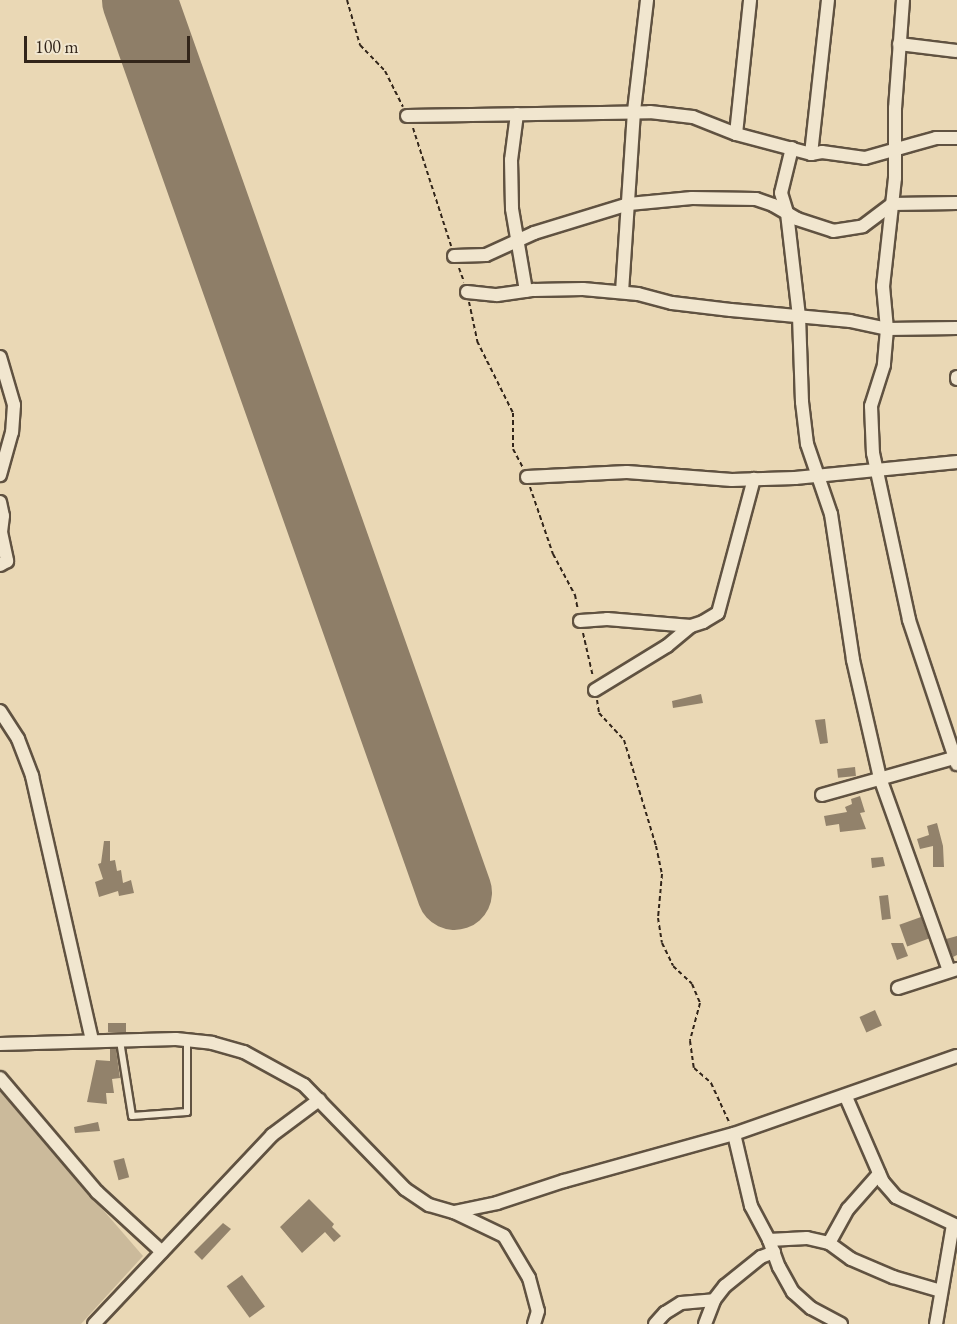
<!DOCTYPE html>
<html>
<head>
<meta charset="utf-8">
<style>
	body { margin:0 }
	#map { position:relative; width:957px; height:1324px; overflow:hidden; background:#ead8b5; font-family:"EB Garamond",serif }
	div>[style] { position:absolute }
	.green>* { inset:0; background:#cbba9b }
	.runway>* { height:75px; margin:-37.5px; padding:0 37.5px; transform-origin:37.5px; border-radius:37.5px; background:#8e7e68 }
	.building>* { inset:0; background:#92826b; transform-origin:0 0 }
	.path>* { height:2px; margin-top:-1px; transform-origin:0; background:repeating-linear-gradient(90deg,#32251a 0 4.5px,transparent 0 7.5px) }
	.roads { filter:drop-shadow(2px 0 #605241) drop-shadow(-2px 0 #605241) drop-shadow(0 2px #605241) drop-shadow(0 -2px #605241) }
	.lane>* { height:6px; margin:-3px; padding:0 3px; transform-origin:3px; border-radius:3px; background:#f1e6cf }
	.street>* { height:12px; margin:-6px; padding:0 6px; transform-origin:6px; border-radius:6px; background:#f1e6cf }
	span { translate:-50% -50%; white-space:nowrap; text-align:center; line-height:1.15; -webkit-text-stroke:4.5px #f1e6cf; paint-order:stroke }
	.scale { position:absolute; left:24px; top:36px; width:166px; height:27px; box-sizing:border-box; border:3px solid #32251a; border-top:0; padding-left:8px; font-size:18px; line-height:21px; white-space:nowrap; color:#32251a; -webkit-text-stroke:4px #f1e6cf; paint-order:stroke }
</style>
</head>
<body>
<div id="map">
	<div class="green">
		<i style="clip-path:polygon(0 1091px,143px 1256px,81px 1324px,0 1324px)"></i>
	</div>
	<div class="runway">
		<i style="left:139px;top:0;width:946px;rotate:70.55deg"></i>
	</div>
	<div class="building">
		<i style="clip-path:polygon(701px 694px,703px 703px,673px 708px,672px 701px)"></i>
		<i style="clip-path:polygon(825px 719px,828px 743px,820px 744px,815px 720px)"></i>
		<i style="left:855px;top:767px;width:9px;height:18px;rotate:84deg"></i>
		<i style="clip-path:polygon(860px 796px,865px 812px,860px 813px,866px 829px,840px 832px,839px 824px,826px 826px,824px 816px,847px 812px,845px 807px,852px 804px,851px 799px)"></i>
		<i style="clip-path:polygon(937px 823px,943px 846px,944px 867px,933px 867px,933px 846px,920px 849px,917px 839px,929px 835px,927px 826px)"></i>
		<i style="clip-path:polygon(104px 841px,110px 841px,110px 861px,115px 860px,117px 871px,121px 870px,123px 883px,131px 880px,134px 893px,119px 896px,118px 891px,99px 897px,95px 882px,103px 879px,98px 864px,101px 863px)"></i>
		<i style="clip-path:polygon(883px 857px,885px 866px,872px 868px,871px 858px)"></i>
		<i style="left:888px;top:895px;width:24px;height:9px;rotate:83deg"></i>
		<i style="left:921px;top:917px;width:23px;height:23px;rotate:70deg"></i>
		<i style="clip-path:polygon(957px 936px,957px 955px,953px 957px,946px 939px)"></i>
		<i style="clip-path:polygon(891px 943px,903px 943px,908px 956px,897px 960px)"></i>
		<i style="left:875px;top:1010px;width:17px;height:17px;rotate:66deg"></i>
		<i style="left:108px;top:1023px;width:18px;height:9px"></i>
		<i style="clip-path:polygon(110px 1049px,116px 1049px,120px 1078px,112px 1079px,114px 1093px,106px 1093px,107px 1104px,87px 1102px,96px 1060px,110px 1061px)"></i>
		<i style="clip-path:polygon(98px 1122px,100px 1131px,75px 1133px,74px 1127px)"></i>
		<i style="left:124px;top:1158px;width:20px;height:11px;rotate:75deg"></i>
		<i style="clip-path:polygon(309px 1199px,334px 1224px,332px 1227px,341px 1236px,334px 1242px,325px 1232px,302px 1253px,280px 1227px)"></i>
		<i style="clip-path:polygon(223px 1223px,231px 1229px,202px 1260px,194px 1252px)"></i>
		<i style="left:242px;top:1275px;width:39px;height:19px;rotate:54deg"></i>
	</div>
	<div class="path">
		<i style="left:347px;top:0;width:47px;rotate:73.9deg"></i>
		<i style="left:360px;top:45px;width:36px;rotate:46deg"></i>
		<i style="left:385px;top:71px;width:40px;rotate:63.4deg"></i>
		<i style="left:413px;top:128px;width:124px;rotate:72.1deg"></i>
		<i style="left:459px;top:268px;width:15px;rotate:70deg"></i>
		<i style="left:469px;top:302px;width:40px;rotate:78deg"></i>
		<i style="left:477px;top:341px;width:80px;rotate:63.4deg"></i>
		<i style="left:513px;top:413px;width:36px;rotate:90deg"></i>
		<i style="left:513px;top:449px;width:21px;rotate:62deg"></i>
		<i style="left:530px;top:487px;width:71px;rotate:71.1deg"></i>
		<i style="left:553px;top:554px;width:47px;rotate:61.8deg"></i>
		<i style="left:575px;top:595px;width:15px;rotate:79deg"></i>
		<i style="left:583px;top:633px;width:45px;rotate:77.2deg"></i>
		<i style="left:597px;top:700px;width:13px;rotate:81deg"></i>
		<i style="left:599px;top:713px;width:37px;rotate:47deg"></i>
		<i style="left:624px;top:740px;width:111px;rotate:73.2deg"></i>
		<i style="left:656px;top:846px;width:29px;rotate:78deg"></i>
		<i style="left:662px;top:874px;width:44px;rotate:95.2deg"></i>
		<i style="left:658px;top:918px;width:25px;rotate:81deg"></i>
		<i style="left:662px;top:943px;width:25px;rotate:64deg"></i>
		<i style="left:673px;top:966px;width:26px;rotate:43deg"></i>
		<i style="left:692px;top:984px;width:21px;rotate:67deg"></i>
		<i style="left:700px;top:1003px;width:39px;rotate:105deg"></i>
		<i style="left:690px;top:1041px;width:27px;rotate:82deg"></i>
		<i style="left:694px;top:1068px;width:23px;rotate:41deg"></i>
		<i style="left:711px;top:1083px;width:45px;rotate:65.1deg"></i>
	</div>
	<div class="roads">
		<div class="lane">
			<i style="left:120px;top:1041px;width:76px;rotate:80.9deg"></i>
			<i style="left:132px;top:1116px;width:55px;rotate:-4.2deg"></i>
			<i style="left:187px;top:1112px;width:71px;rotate:-90deg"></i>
		</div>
		<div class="street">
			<i style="left:903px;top:0;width:108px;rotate:94.2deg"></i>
			<i style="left:895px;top:108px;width:70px;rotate:90deg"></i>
			<i style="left:895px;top:178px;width:109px;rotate:96.3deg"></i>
			<i style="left:883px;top:286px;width:43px;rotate:84.7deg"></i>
			<i style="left:887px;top:329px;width:36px;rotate:95deg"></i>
			<i style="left:884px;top:365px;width:43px;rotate:107.6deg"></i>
			<i style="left:871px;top:406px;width:47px;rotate:87.6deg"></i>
			<i style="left:873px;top:453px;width:171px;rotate:77.8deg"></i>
			<i style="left:909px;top:620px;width:152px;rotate:71.6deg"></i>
			<i style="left:899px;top:44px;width:58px;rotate:6.9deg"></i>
			<i style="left:517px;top:114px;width:46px;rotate:97.4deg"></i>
			<i style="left:511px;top:160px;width:49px;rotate:88.8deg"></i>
			<i style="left:512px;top:209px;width:83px;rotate:80.3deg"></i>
			<i style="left:407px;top:116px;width:243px;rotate:-0.9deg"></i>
			<i style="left:650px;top:112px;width:43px;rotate:6.6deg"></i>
			<i style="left:693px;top:117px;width:46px;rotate:21.6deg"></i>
			<i style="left:736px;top:134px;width:78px;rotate:14.9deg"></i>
			<i style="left:811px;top:154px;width:11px;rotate:-10deg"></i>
			<i style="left:822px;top:152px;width:43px;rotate:7.9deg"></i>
			<i style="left:865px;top:158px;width:74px;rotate:-15.7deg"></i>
			<i style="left:936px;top:138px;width:21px"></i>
			<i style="left:736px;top:134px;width:135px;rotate:-84deg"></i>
			<i style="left:792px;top:148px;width:46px;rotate:103.7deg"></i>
			<i style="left:781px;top:193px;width:21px;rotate:73deg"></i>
			<i style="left:787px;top:213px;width:104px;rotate:83.4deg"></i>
			<i style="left:799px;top:316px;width:86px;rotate:88deg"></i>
			<i style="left:802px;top:402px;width:42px;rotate:83.2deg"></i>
			<i style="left:807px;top:444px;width:74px;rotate:71.1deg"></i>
			<i style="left:831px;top:514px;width:148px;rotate:81.4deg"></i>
			<i style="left:853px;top:660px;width:121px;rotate:77.1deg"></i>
			<i style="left:880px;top:778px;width:205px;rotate:70.3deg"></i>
			<i style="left:811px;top:154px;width:155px;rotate:-83.7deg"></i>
			<i style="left:454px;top:256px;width:32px;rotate:-2deg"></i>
			<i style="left:486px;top:255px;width:53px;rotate:-24.6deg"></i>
			<i style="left:534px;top:233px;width:99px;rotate:-17deg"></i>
			<i style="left:629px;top:204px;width:63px;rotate:-5.4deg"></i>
			<i style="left:692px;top:198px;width:64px;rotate:0.9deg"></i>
			<i style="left:756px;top:199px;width:18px;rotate:19deg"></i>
			<i style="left:773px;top:205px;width:28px;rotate:30deg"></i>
			<i style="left:797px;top:219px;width:38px;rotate:18deg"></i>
			<i style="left:833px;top:231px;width:30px;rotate:-9deg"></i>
			<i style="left:863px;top:226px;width:36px;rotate:-37deg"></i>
			<i style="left:892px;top:204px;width:65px;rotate:-0.9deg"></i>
			<i style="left:467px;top:292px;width:30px;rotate:6deg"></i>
			<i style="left:497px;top:295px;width:37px;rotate:-8deg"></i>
			<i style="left:534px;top:290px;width:49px;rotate:-1.2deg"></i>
			<i style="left:583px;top:289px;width:55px;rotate:5.2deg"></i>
			<i style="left:638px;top:294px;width:35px;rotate:15deg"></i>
			<i style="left:672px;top:303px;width:59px;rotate:6.8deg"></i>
			<i style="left:731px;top:310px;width:120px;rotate:5.3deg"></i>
			<i style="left:850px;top:321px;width:38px;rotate:12deg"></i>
			<i style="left:887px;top:329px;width:70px;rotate:-0.8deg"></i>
			<i style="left:622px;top:292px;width:181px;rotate:-86.2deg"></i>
			<i style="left:634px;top:111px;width:112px;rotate:-83.3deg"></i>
			<i style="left:0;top:357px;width:50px;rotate:73.7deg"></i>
			<i style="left:14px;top:405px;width:27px;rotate:94deg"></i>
			<i style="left:12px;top:432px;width:45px;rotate:105.6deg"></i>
			<i style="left:957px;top:377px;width:2px;rotate:90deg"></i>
			<i style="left:527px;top:477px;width:100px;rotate:-2.9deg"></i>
			<i style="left:627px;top:472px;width:105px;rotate:4.4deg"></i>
			<i style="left:732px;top:480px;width:63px;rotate:-1.8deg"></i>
			<i style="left:795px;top:478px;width:163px;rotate:-5.6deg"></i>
			<i style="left:0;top:502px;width:14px;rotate:78deg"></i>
			<i style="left:3px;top:516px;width:16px;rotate:97deg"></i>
			<i style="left:1px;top:532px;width:30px;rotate:78deg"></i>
			<i style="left:7px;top:561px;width:8px;rotate:150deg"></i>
			<i style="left:580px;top:621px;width:27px;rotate:-4deg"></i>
			<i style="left:607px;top:619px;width:84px;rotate:4.8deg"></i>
			<i style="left:691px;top:626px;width:13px;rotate:-18deg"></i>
			<i style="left:703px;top:622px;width:17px;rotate:-31deg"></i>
			<i style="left:718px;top:613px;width:139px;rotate:-75deg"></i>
			<i style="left:595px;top:690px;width:84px;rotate:-31.4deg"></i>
			<i style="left:667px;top:646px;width:31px;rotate:-40deg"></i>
			<i style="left:0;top:711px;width:33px;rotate:57deg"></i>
			<i style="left:18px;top:739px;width:40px;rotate:69deg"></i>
			<i style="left:32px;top:776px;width:271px;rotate:77.2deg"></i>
			<i style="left:822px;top:795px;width:140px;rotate:-15.7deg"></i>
			<i style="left:898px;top:988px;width:62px;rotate:-17.9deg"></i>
			<i style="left:0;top:1044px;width:176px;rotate:-1.6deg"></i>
			<i style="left:176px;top:1039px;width:36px;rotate:6deg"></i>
			<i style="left:212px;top:1043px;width:33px;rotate:16deg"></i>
			<i style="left:244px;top:1052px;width:68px;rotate:28.8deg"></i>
			<i style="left:304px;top:1085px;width:145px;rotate:45.8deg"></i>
			<i style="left:405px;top:1189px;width:29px;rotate:34deg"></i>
			<i style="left:429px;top:1205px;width:26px;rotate:16deg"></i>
			<i style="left:454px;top:1212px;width:44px;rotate:-11.8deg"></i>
			<i style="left:497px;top:1203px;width:71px;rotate:-18.2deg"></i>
			<i style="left:564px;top:1181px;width:176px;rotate:-15.5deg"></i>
			<i style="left:734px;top:1134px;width:236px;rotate:-19.3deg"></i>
			<i style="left:0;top:1078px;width:150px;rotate:49.6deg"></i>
			<i style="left:97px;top:1192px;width:88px;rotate:42.7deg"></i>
			<i style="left:846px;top:1097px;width:93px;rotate:66.5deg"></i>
			<i style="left:883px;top:1182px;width:20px;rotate:49deg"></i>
			<i style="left:896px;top:1197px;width:68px;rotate:25.4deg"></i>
			<i style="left:734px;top:1134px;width:74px;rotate:76.7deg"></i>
			<i style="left:751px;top:1206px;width:38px;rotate:62deg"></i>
			<i style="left:769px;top:1240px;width:29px;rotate:70deg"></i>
			<i style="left:779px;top:1267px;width:29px;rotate:61deg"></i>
			<i style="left:793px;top:1292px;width:24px;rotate:42deg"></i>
			<i style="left:811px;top:1308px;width:34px;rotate:28deg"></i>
			<i style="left:454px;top:1212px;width:55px;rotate:25.6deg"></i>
			<i style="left:504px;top:1236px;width:49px;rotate:59.2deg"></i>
			<i style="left:529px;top:1278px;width:34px;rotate:75deg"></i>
			<i style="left:538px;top:1311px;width:14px;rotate:107deg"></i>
			<i style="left:769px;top:1240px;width:38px;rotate:-3deg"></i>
			<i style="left:807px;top:1238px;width:23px;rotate:13deg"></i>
			<i style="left:829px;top:1243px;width:27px;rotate:36deg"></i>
			<i style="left:851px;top:1259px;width:46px;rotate:23.2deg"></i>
			<i style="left:893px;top:1277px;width:50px;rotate:16.3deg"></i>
			<i style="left:829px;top:1243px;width:39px;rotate:-61deg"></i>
			<i style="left:848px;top:1209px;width:47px;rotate:-48.5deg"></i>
			<i style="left:94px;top:1324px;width:260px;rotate:-46.7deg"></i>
			<i style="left:272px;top:1135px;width:59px;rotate:-36.7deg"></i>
			<i style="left:655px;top:1324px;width:15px;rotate:-48deg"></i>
			<i style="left:665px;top:1313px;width:19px;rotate:-32deg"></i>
			<i style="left:681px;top:1303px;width:33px;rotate:-5deg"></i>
			<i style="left:705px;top:1324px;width:26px;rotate:-69deg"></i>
			<i style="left:714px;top:1300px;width:18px;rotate:-52deg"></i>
			<i style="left:725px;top:1286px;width:46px;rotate:-38.9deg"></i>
			<i style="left:761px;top:1257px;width:14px;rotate:-21deg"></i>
			<i style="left:936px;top:1324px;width:100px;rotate:-80.3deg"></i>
		</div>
	</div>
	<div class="scale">100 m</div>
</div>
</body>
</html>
